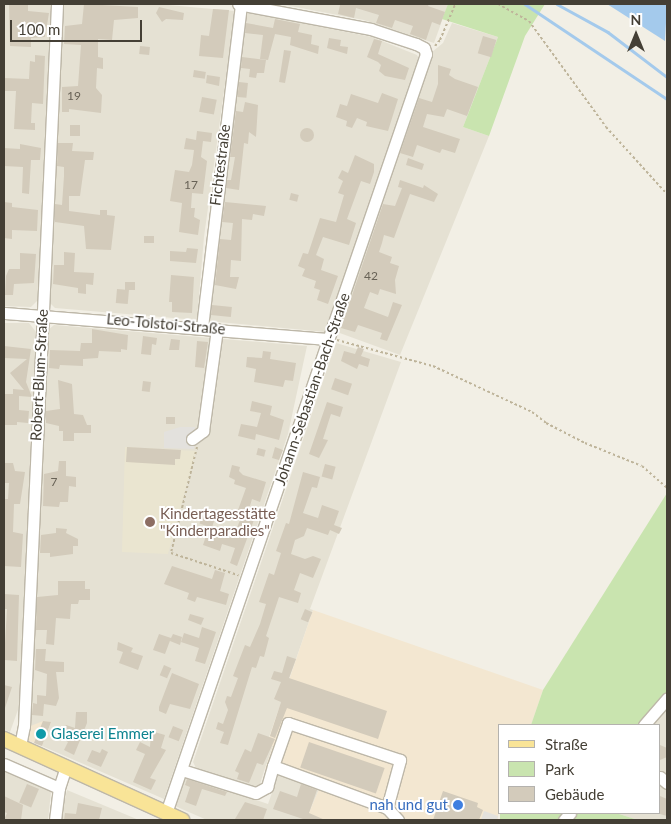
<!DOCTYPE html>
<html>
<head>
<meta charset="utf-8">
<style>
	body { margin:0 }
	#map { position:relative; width:671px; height:824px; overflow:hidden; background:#f2efe5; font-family:Lato,sans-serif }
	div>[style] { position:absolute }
	.residential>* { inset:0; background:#e5e1d3 }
	.commercial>* { inset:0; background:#f3e7d1 }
	.education>* { inset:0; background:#eae5d0 }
	.green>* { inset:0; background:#c9e4af; transform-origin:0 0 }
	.parking>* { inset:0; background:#e3e1dd }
	.water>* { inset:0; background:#a4caec }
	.stream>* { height:2.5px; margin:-1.25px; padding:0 1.25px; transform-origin:1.25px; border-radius:1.25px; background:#a4caec }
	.building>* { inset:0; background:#d3cbbb; transform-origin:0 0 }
	.round { border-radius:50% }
	.path>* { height:2px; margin-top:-1px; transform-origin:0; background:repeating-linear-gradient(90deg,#beb49a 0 2.5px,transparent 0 5px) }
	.roads { filter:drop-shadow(1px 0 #bdb7a8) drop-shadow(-1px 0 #bdb7a8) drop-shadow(0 1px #bdb7a8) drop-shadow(0 -1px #bdb7a8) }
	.minor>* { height:11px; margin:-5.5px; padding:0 5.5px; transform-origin:5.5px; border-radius:5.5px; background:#fff }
	.major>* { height:14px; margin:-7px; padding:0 7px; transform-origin:7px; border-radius:7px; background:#f9e497 }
	.dots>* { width:14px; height:14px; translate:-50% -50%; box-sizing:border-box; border:2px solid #fff; border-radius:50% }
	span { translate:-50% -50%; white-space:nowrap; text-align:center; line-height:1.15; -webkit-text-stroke:4px #fff; paint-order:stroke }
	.number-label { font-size:12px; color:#686256 }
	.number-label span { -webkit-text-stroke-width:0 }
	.street-label { font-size:15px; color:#443f35 }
	.education-label { font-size:15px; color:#785e54 }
	.left { translate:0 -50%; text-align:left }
	.culture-label { font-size:15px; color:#0d838f }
	.shop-label { font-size:15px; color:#366cbe }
	.right { translate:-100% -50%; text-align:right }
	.frame { position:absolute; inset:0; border:5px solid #443f35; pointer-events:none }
	.legend { position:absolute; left:498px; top:724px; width:162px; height:90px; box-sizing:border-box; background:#fff; border:1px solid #b4b2ae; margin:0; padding:6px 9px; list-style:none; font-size:15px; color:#443f35 }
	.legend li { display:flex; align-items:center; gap:10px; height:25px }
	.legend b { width:25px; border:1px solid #b4b2ae }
	.north { position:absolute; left:611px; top:10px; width:50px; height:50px; -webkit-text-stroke:4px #fff; paint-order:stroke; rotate:0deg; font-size:14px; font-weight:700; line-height:20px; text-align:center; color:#443f35 }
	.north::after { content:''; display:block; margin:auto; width:18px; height:22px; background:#443f35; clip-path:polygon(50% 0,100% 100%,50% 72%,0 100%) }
	.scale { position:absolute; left:10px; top:20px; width:132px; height:22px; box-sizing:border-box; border:2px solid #443f35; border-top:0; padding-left:6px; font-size:15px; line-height:18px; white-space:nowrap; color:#443f35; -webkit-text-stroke:4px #fff; paint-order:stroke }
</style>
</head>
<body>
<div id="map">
	<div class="residential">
		<i style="clip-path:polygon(4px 4px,51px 4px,38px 300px,31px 307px,4px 306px)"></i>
		<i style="clip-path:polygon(62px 4px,157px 4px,235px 11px,204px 237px,197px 320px,55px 308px,48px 301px)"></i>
		<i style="clip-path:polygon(280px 4px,448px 4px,434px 43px,364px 20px)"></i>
		<i style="clip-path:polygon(245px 12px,372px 37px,417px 55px,419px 59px,326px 332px,207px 321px)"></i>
		<i style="clip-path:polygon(452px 23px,498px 37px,463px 127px,489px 136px,400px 355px,337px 332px,432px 52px,443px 43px)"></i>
		<i style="clip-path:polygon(4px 323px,29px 323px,36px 332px,19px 707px,10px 732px,4px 729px)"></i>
		<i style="clip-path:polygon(54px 325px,307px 346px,288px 434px,164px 799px,42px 746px,51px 722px,28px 727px,47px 331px)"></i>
		<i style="clip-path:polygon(336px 343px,401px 362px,310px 609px,313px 610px,267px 743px,273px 746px,265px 768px,260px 784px,253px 788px,197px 770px,193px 762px)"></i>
		<i style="clip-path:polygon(667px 706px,667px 820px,638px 820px,616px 813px,660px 813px,660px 725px,649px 725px)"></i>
		<i style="clip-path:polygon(4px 770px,51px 792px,48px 820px,4px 820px)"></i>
		<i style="clip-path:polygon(279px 773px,320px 787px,306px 820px,207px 820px,175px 806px,184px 776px,268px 804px)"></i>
		<i style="clip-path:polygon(67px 790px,139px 820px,60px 820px)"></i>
	</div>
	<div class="commercial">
		<i style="clip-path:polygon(313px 610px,543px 690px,531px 725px,500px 725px,498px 820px,306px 820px,320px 787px,265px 769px,273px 746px,267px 744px)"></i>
		<i style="clip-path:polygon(43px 721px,51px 722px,42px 746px,27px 740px,28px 727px)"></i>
	</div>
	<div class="education">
		<i style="clip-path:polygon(125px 447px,196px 451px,168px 554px,122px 552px)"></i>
	</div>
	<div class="green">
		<i style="clip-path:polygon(448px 4px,545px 4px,525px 36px,489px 136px,463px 127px,498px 37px,442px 19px)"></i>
		<i style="clip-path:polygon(667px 493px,667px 694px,639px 725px,531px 725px,543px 690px)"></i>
		<i style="left:500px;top:813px;width:65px;height:7px"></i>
		<i style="clip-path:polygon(574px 813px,616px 813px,638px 820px,567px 820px)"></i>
	</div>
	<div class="parking">
		<i style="clip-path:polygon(180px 427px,195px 427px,194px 449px,164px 448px,164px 432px)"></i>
		<i style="clip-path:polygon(484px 811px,498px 816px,497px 820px,481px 820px)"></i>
	</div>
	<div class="water">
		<i style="clip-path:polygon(607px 4px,667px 4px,665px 41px)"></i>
	</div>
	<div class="stream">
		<i style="left:525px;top:4px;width:171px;rotate:33.8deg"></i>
		<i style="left:557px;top:4px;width:58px;rotate:28.8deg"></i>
		<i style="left:608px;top:32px;width:74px;rotate:37.3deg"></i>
	</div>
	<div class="building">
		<i style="clip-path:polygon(9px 4px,28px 4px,28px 11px,49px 13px,45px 37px,31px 38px,31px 47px,10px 46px)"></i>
		<i style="clip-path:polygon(84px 4px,138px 7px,138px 18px,114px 20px,112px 40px,98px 39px,98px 57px,103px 58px,103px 69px,97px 68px,96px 88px,102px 95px,101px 113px,69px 109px,69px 112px,62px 112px,62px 87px,78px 86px,81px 45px,64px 44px,65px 26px,82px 24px)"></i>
		<i style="clip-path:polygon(344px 4px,429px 4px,428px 6px,445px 12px,440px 25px,432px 22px,426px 40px,410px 34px,413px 26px,395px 20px,392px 28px,376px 23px,379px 15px,356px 8px,354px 18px,338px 14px,340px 5px)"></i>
		<i style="clip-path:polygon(159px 7px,184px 13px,183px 20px,166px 19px,162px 22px,156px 13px)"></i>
		<i style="clip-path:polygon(213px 9px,229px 10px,223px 58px,199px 56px,201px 35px,209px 36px)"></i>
		<i style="clip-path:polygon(275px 19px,300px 24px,298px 32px,312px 35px,311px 44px,319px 46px,318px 54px,290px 45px,291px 37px,275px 34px,268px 60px,260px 59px,263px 35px,245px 33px,246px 23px,273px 28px)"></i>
		<i style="left:483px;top:36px;width:14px;height:18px;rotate:17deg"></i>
		<i style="clip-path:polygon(329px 38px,341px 40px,340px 46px,348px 47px,347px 54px,327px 48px)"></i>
		<i style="clip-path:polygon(374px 39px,382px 41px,378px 54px,409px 68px,405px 80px,385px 76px,379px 71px,381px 65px,378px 62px,367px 57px)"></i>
		<i style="left:140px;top:46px;width:10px;height:8px;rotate:6deg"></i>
		<i style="clip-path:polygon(284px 50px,291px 51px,285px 83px,279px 82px)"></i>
		<i style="clip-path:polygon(35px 55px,45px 56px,43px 104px,32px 103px,31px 123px,35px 123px,35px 130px,14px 129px,16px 91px,4px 91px,4px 78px,29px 79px,30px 61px,35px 62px)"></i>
		<i style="clip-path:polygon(242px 57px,266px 60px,264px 73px,257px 73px,256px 78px,249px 77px,250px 69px,241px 68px)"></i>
		<i style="clip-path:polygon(438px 65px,451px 69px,449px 75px,455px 79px,478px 87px,467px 116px,447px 109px,444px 117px,427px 114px,423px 127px,460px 139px,455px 153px,442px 149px,440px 153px,417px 145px,413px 157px,400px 153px,419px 98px,432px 102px,438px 84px)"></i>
		<i style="left:194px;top:70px;width:12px;height:7px;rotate:9deg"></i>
		<i style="clip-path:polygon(207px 75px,220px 77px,219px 86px,206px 83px)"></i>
		<i style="left:239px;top:82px;width:9px;height:15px;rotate:6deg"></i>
		<i style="clip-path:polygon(382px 93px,398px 99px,388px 131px,366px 126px,367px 122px,357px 118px,352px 128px,346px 126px,347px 121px,336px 117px,340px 104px,347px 106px,351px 94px,378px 103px)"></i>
		<i style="left:202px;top:97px;width:15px;height:15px;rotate:11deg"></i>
		<i style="clip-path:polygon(245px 102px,258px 105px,256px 137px,249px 132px,248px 144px,244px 143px,239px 190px,226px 188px,227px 180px,231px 180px,235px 157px,230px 157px,236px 111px,243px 112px)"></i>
		<i style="left:70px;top:125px;width:10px;height:11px"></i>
		<i class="round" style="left:300px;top:128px;width:14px;height:14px"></i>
		<i style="clip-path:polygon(197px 131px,212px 133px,211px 142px,203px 141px,201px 157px,207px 161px,203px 194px,192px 193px,191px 208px,195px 208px,194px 217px,200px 220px,198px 235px,179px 232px,182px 203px,170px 201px,175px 170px,189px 172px,192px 165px,194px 150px,184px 149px,186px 138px,196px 140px)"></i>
		<i style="clip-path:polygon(58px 143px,73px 143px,72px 151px,94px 152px,93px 160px,85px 160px,80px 196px,69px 196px,69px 211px,100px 215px,100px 210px,107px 210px,107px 215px,115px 216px,111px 250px,86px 249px,84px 226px,55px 222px,55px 204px,62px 205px,64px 176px,64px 167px,57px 166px)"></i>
		<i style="clip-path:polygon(20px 144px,41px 148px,40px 160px,31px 160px,29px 194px,22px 193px,23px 167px,4px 166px,4px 148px,20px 149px)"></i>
		<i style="clip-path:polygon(355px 155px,374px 164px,374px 172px,370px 184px,361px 181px,347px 219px,356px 223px,349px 245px,323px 237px,316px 255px,324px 259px,321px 270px,338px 276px,328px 304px,317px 300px,320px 290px,314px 288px,316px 281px,302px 276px,305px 269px,298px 266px,303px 253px,308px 254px,320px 218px,336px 222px,344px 195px,338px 193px,343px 181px,338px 178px,342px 170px,348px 173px)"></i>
		<i style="clip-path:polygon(408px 158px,424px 164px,422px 170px,406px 165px)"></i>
		<i style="clip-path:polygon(400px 180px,423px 188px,424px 185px,438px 194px,434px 202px,410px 194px,394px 238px,384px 235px,382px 243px,379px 252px,392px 257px,390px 263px,399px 266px,395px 280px,396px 294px,380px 289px,378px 295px,370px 292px,364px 308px,388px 317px,393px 302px,402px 305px,387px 341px,380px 339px,382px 333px,358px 325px,355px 332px,341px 328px,383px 204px,395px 206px,402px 188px,398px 187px)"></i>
		<i style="left:291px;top:193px;width:8px;height:7px;rotate:14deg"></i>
		<i style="clip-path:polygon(4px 202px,12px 203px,12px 207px,38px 210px,37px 231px,12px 230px,12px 239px,4px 238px)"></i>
		<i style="clip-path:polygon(225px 202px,266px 206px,264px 216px,253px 214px,252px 220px,242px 219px,241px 261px,231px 260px,230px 277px,239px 277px,236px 289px,215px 285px,220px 239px,231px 240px,233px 223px,222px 222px)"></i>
		<i style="left:144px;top:236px;width:10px;height:7px"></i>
		<i style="clip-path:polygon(187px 248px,198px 249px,196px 263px,170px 261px,170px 251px,186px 252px)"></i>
		<i style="clip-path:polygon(64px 252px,75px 253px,74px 272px,94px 273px,93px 285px,86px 284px,86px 294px,78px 293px,78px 288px,53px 284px,54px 265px,64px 265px)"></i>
		<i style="clip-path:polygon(20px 253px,36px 254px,34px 283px,14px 284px,13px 295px,5px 295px,6px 276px,9px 269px,20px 269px)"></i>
		<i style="clip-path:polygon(171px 275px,194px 277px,192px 313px,172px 312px,172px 302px,169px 302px)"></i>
		<i style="left:125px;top:282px;width:10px;height:8px"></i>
		<i style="left:117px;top:289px;width:12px;height:14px;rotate:5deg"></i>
		<i style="left:212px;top:305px;width:20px;height:10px;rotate:6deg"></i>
		<i style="clip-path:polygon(92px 329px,128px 335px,127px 350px,121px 349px,121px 352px,99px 351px,98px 358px,83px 359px,83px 366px,60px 365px,59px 369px,49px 368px,50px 350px,80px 351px,81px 343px,92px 343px)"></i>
		<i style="clip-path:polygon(143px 336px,157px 338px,156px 345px,152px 344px,151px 355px,141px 354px)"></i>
		<i style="clip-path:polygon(171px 339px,180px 340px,179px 350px,169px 350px)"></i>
		<i style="clip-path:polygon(197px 341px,208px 342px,204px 368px,195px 367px)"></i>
		<i style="clip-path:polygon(4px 346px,31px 349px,26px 382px,32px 397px,19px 396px,19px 410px,29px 411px,28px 423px,17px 422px,17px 425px,4px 425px,4px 394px,13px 394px,13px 389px,24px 390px,10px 373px,27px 359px,4px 358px)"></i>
		<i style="clip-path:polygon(358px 347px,364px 349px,361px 356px,370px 359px,368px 367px,359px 364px,357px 369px,341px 361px,344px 351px,355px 354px)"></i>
		<i style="clip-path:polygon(263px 351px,271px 352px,270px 359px,296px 363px,293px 381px,285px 380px,283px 387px,254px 382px,256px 369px,246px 367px,247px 357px,262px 358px)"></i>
		<i style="left:335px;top:378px;width:18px;height:12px;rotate:19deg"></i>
		<i style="clip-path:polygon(58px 380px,72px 384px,74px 414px,83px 415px,87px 425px,91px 425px,91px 433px,74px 433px,74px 441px,63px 441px,63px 431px,59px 431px,59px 426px,46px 423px,46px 411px,60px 409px)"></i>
		<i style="left:143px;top:381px;width:8px;height:10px;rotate:7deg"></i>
		<i style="clip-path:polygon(252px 401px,272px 406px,270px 415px,284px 420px,279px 440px,256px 434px,255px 440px,238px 436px,241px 424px,257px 427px,261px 413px,250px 411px)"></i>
		<i style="clip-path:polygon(327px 402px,343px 407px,340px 417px,331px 414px,323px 439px,328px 440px,319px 458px,309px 454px)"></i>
		<i style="left:166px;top:417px;width:9px;height:7px"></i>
		<i style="clip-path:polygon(127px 447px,181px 450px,180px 459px,175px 459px,175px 465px,126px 462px)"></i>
		<i style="clip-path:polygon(275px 447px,283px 450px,279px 460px,272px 458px)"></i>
		<i style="left:258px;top:448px;width:8px;height:7px;rotate:14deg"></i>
		<i style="clip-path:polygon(59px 461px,66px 461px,66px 476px,76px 477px,76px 487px,69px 486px,68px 502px,60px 502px,59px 507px,43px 506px,44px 474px,58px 471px)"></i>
		<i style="clip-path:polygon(4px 463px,13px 463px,15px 471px,25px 472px,20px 504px,14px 504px,13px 532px,23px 534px,21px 567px,4px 566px,4px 499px,8px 499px,9px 483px,4px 483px)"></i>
		<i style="left:325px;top:464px;width:11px;height:13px;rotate:15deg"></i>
		<i style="clip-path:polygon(232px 465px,240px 467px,239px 471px,243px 475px,266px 482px,260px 502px,252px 499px,248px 513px,238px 510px,246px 488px,234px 484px,235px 480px,229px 477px)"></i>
		<i style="clip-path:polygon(303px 472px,320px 477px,317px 488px,312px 487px,303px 513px,318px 518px,322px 505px,339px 511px,334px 525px,342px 528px,339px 534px,330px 530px,328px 535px,307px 528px,304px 536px,295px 540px,291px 554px,305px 559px,313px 556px,321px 559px,313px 578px,300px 573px,294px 590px,301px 593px,298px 603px,279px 597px,266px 636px,269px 638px,264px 657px,260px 656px,256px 668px,252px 667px,228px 745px,220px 743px,224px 732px,216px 729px,218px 722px,223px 724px,228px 710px,225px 702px,227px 696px,231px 697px,238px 678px,233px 676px,245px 645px,250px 647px,260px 624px,266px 604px,259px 602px,269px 573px,274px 575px,281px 553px,276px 551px,286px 523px,289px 524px)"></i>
		<i style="clip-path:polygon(243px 512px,255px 517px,237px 566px,230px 563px,235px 548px,222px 544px,220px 551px,203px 545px,209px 527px,231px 535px,233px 526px,237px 528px)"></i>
		<i style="left:202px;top:516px;width:13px;height:8px;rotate:18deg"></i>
		<i style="clip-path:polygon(56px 528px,67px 529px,66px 533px,78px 539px,78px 546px,73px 546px,73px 554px,50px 557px,50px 553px,40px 553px,41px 535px,56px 533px)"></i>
		<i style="clip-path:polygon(172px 566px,212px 579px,215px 570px,225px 573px,220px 591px,229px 594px,226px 605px,197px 597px,195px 602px,187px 599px,189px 593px,164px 584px)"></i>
		<i style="clip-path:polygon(58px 581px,85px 581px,85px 589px,90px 589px,90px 600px,79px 600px,78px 604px,71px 604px,70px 619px,56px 618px,54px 645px,46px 644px,47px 630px,36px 630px,37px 597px,58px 595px)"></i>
		<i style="clip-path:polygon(4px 594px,19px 595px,17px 661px,4px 660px,7px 609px,4px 609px)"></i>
		<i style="left:305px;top:609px;width:8px;height:11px;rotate:23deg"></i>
		<i style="clip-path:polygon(190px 614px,204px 618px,201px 625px,188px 620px)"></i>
		<i style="clip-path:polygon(202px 627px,216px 632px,205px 664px,195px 661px,199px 648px,181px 642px,184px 633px,199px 638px)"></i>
		<i style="clip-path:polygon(159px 634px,171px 638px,173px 634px,182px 637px,180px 645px,170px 641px,171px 638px,165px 654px,153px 650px)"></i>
		<i style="clip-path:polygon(118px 642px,133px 648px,131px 652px,143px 656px,138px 670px,119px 663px,123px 652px,117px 650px)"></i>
		<i style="clip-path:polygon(36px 649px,46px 649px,45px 661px,64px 662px,64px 672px,56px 672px,59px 698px,56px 706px,44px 704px,43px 716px,32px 715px,33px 703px,37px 704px,37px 695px,46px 696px,47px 674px,35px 670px)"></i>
		<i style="clip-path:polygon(287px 656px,296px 659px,289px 678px,387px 711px,378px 739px,287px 708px,275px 738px,270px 736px,281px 702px,274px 699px,281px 682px,271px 679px,274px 671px,282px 673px)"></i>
		<i style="left:164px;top:665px;width:8px;height:11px;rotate:23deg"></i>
		<i style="clip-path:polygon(172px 673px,199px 684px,190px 709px,170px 704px,166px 714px,159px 711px,159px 707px)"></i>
		<i style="clip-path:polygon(4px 685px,12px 687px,4px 711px)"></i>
		<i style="clip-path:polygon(76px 712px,87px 712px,87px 723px,74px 755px,64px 750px,68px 742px,60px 737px,66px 725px,75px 728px)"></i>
		<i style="clip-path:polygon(43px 721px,51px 722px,42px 746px,34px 743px)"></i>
		<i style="left:173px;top:726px;width:11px;height:12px;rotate:22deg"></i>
		<i style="clip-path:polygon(151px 731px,165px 735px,161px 748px,166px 750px,150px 778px,156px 780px,151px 790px,133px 782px,145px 754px,136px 750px,140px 742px,150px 747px)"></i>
		<i style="clip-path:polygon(258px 733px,275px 739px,263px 765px,257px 763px,249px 783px,237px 779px,239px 773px,235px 771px,245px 749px,251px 752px)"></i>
		<i style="left:309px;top:742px;width:80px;height:27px;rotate:19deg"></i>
		<i style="clip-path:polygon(660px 745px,667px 748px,667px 757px,660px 760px)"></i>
		<i style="clip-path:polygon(102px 749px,108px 752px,101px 767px,87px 761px,92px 750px,100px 753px)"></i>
		<i style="clip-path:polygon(187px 779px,227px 792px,225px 796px,202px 789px,196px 806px,185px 802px,190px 787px,185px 785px)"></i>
		<i style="left:27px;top:784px;width:13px;height:20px;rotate:23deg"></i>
		<i style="clip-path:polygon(301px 784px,317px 790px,309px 813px,325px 820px,306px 820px,273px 809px,280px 791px,297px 797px)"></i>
		<i style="clip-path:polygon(443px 791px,478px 803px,477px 807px,483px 810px,479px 820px,433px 820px)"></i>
		<i style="clip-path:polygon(4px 796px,23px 805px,21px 820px,4px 820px,7px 813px,4px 812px)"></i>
		<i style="clip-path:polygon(660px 796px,667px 799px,667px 816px,660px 814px)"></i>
		<i style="clip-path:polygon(245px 802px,267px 809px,263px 820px,235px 819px)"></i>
		<i style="clip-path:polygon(78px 803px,102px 808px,99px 820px,64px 820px,65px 813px,76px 814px)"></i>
	</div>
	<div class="path">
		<i style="left:498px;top:4px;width:35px;rotate:29deg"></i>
		<i style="left:529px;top:21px;width:131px;rotate:54deg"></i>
		<i style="left:606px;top:127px;width:91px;rotate:47.7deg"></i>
		<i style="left:435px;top:46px;width:8px;rotate:-50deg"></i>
		<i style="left:440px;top:40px;width:39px;rotate:-67deg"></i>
		<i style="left:337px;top:340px;width:99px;rotate:15.2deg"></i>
		<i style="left:433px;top:366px;width:109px;rotate:24.9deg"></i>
		<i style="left:532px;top:412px;width:18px;rotate:38deg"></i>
		<i style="left:546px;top:423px;width:44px;rotate:27.1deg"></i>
		<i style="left:585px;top:443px;width:61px;rotate:22deg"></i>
		<i style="left:642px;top:466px;width:33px;rotate:41deg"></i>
		<i style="left:197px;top:447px;width:109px;rotate:103.8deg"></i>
		<i style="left:171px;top:553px;width:71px;rotate:18.2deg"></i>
	</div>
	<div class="roads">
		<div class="minor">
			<i style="left:4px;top:313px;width:325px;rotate:4.6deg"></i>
			<i style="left:202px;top:327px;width:325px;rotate:-83.1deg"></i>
			<i style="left:192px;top:439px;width:14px;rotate:-36deg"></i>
			<i style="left:203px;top:431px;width:103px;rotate:-82.2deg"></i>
			<i style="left:644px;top:725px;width:35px;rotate:-49deg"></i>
			<i style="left:20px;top:746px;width:20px;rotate:-79deg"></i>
			<i style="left:24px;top:726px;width:723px;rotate:-87.38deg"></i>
			<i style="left:4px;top:764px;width:60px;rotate:23.6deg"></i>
			<i style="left:182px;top:770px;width:77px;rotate:17.3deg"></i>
			<i style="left:256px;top:793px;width:13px;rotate:-29deg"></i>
			<i style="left:267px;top:787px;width:22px;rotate:-74deg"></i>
			<i style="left:660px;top:777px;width:9px;rotate:41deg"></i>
			<i style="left:387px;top:808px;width:50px;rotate:-74.8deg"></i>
			<i style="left:400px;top:760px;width:118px;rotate:-161.7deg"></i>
			<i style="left:288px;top:723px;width:46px;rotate:109.2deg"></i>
			<i style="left:273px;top:766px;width:121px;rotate:20.2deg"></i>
			<i style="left:387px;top:808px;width:16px;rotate:47deg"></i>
			<i style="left:166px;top:813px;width:802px;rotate:-71.09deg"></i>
			<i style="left:426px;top:54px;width:6px;rotate:-108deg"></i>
			<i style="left:424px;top:48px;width:9px;rotate:-153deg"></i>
			<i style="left:416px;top:44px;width:47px;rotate:-161.6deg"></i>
			<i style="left:371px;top:29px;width:135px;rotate:-169.4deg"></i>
			<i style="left:55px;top:820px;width:32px;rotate:-83deg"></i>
			<i style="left:59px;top:788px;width:22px;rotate:-72deg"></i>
			<i style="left:564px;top:820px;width:9px;rotate:-49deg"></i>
		</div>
		<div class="major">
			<i style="left:4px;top:739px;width:196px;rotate:24.5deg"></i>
		</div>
	</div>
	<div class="dots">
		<i style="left:150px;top:522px;background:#8d6e63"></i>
		<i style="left:41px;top:734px;background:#0f9aa8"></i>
		<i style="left:458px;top:805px;background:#3f7fe0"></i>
	</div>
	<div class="number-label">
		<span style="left:74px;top:96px">19</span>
		<span style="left:191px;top:185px">17</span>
		<span style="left:371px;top:276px">42</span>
		<span style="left:54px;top:482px">7</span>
	</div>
	<div class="street-label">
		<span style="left:220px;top:165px;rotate:-83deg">Fichtestraße</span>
		<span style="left:166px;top:324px;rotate:5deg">Leo-Tolstoi-Straße</span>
		<span style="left:39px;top:375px;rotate:-87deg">Robert-Blum-Straße</span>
		<span style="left:312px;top:389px;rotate:-71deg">Johann-Sebastian-Bach-Straße</span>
	</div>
	<div class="education-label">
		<span class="left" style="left:160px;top:522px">Kindertagesstätte<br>"Kinderparadies"</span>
	</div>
	<div class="culture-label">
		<span class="left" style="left:51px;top:734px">Glaserei Emmer</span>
	</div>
	<div class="shop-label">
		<span class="right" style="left:448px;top:805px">nah und gut</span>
	</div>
	<div class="frame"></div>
	<ul class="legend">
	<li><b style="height:6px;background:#f9e497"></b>Straße</li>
	<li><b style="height:14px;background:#c9e4af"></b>Park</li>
	<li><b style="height:14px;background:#d3cbbb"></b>Gebäude</li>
	</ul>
	<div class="north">N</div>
	<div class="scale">100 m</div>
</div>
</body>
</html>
